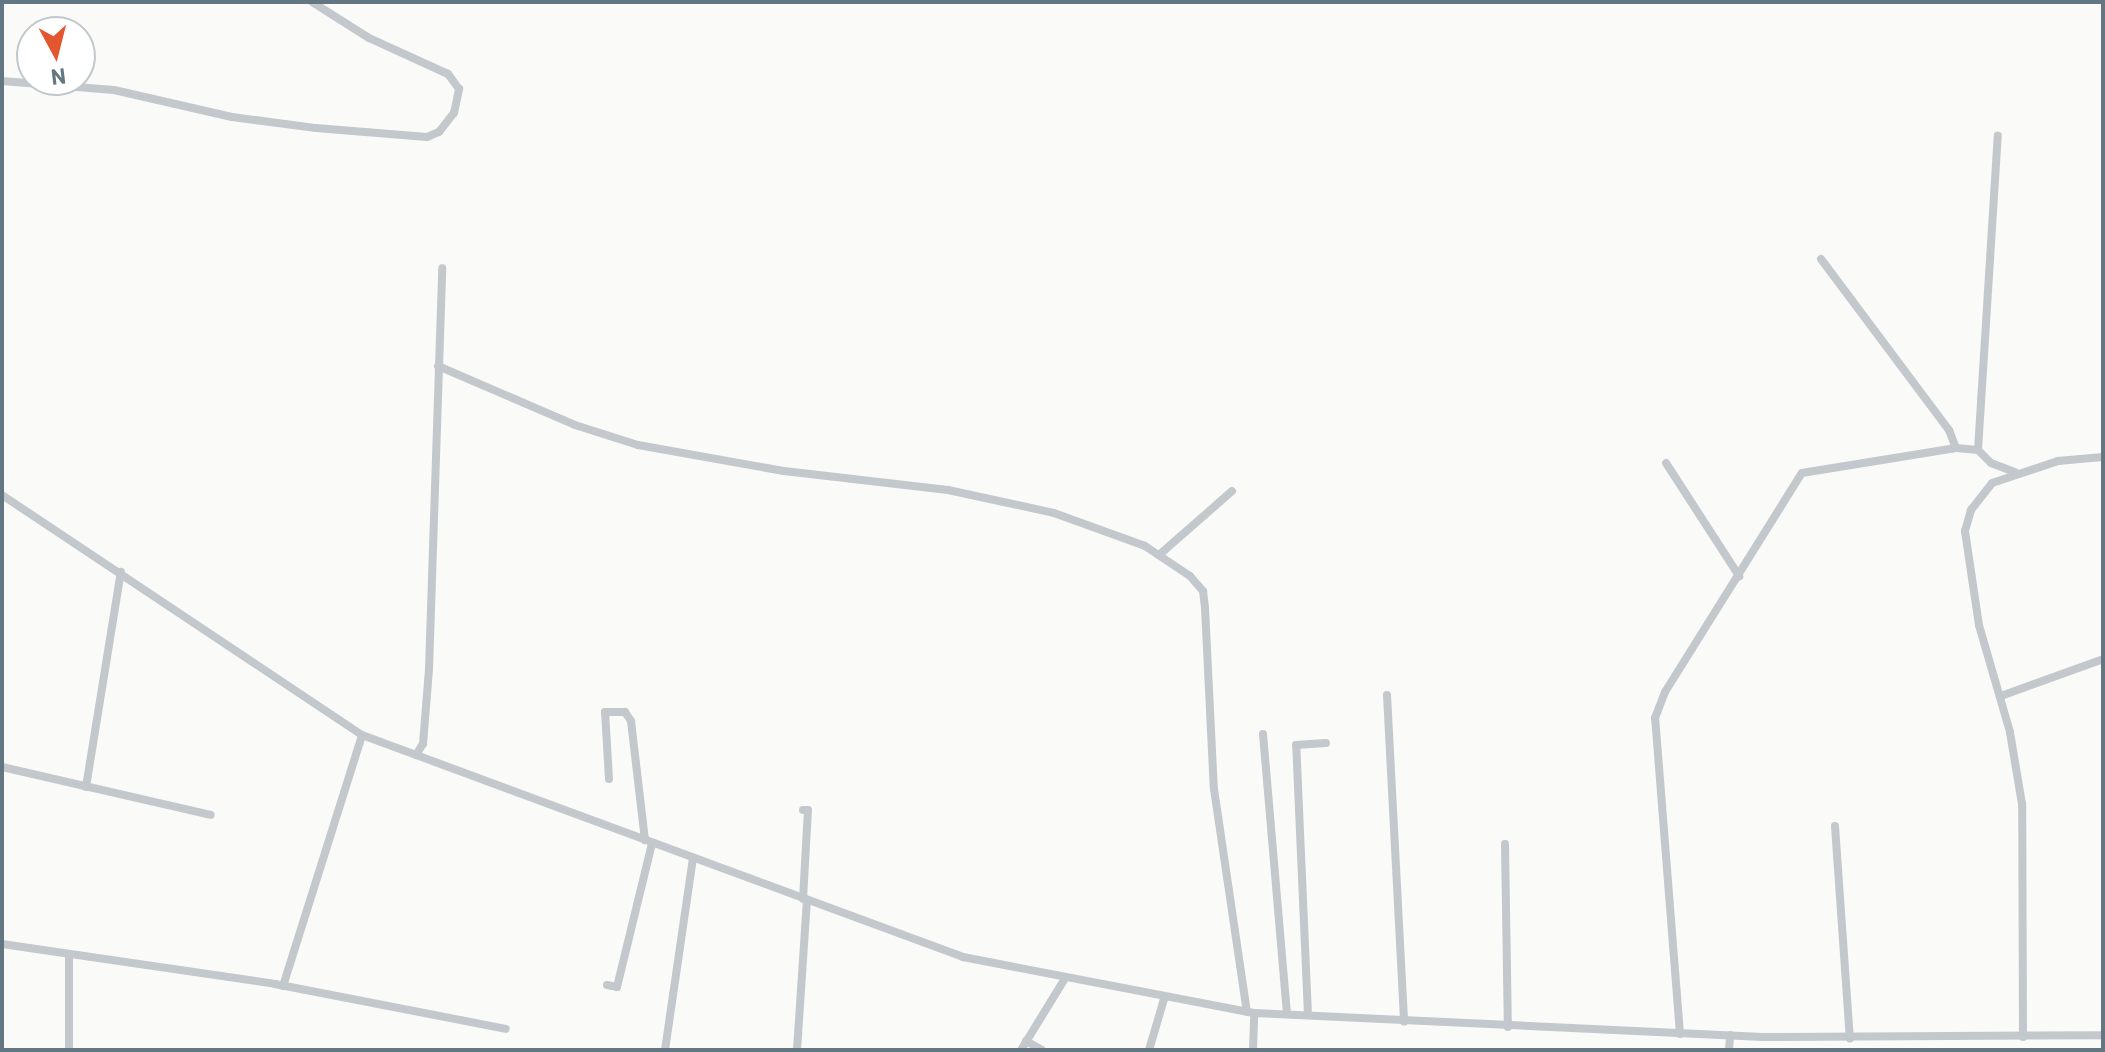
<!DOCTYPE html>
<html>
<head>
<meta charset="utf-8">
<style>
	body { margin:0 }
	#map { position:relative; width:2105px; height:1052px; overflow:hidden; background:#fafaf8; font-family:Barlow,sans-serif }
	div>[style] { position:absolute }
	.minor>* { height:8px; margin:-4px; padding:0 4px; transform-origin:4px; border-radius:4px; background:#c3c8cc }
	span { translate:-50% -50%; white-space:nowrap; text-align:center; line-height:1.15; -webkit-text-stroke:8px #fff; paint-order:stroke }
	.frame { position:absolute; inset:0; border:4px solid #657683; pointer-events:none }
	.north { position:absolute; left:16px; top:16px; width:80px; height:80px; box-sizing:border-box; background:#fff; border:2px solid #c1c8cd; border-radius:50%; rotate:173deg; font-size:22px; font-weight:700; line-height:32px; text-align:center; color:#657683 }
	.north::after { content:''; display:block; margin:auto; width:28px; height:36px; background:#e4572e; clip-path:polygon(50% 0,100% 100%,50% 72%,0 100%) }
</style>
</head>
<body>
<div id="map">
	<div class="minor">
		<i style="left:2px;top:81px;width:112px;rotate:4.6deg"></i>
		<i style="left:114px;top:90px;width:121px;rotate:12.9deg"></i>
		<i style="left:232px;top:117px;width:85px;rotate:7.5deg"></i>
		<i style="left:316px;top:128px;width:111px;rotate:4.6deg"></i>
		<i style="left:427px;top:137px;width:13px;rotate:-23deg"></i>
		<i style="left:439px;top:132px;width:24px;rotate:-52deg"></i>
		<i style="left:454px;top:113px;width:25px;rotate:-78deg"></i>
		<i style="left:459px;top:89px;width:19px;rotate:-126deg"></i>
		<i style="left:448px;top:74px;width:87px;rotate:-155.5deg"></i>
		<i style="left:369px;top:38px;width:67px;rotate:-147.7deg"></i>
		<i style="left:1821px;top:259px;width:214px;rotate:53.2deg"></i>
		<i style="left:1949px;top:430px;width:19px;rotate:69deg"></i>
		<i style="left:438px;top:366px;width:149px;rotate:23.3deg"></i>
		<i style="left:575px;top:425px;width:66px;rotate:17.6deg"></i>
		<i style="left:638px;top:445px;width:148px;rotate:10.1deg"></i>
		<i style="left:784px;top:471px;width:165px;rotate:6.6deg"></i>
		<i style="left:948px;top:490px;width:108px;rotate:12.2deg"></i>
		<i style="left:1054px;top:513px;width:97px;rotate:19.9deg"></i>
		<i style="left:1145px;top:546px;width:54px;rotate:33.7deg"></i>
		<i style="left:1190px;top:576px;width:20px;rotate:49deg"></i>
		<i style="left:1203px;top:591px;width:17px;rotate:83deg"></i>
		<i style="left:1205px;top:608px;width:181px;rotate:87.2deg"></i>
		<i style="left:1214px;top:789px;width:225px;rotate:81.6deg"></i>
		<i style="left:1978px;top:450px;width:315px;rotate:-86.4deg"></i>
		<i style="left:1666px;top:463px;width:135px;rotate:57.1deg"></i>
		<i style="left:2px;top:495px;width:433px;rotate:33.7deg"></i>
		<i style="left:362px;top:735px;width:641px;rotate:20.27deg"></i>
		<i style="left:963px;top:957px;width:296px;rotate:10.9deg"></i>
		<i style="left:1254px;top:1013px;width:509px;rotate:2.7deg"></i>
		<i style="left:1762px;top:1037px;width:341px;rotate:-0.3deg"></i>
		<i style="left:1159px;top:555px;width:97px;rotate:-41.2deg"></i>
		<i style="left:1387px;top:695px;width:327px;rotate:87deg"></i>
		<i style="left:2001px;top:696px;width:109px;rotate:-19.9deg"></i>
		<i style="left:1263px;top:734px;width:281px;rotate:85.1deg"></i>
		<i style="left:416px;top:755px;width:13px;rotate:-58deg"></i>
		<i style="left:423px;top:744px;width:75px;rotate:-85.4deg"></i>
		<i style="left:429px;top:669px;width:401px;rotate:-88.1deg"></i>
		<i style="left:2px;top:767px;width:214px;rotate:12.9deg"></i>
		<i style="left:609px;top:779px;width:67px;rotate:-93.4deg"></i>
		<i style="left:605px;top:712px;width:20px"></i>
		<i style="left:625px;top:712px;width:11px;rotate:56deg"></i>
		<i style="left:631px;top:721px;width:120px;rotate:83.3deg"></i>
		<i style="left:86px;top:787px;width:218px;rotate:-80.8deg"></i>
		<i style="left:1835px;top:826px;width:213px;rotate:86deg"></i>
		<i style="left:1505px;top:844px;width:183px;rotate:89.1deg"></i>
		<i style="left:803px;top:899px;width:89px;rotate:-86.8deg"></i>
		<i style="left:808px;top:810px;width:5px;rotate:180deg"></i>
		<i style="left:2px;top:944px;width:276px;rotate:8.3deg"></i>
		<i style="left:275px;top:984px;width:235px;rotate:11deg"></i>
		<i style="left:69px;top:955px;width:95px;rotate:90deg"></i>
		<i style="left:607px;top:985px;width:10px;rotate:11deg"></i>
		<i style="left:617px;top:987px;width:148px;rotate:-76.3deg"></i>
		<i style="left:283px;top:986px;width:263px;rotate:-72.5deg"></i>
		<i style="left:1308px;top:1015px;width:270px;rotate:-92.5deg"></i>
		<i style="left:1296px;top:745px;width:30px;rotate:-4deg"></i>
		<i style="left:1680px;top:1034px;width:317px;rotate:-94.5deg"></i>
		<i style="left:1655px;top:718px;width:28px;rotate:-69deg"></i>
		<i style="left:1665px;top:692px;width:258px;rotate:-58deg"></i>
		<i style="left:1802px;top:473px;width:156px;rotate:-9.2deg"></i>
		<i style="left:1956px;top:448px;width:22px;rotate:5deg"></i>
		<i style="left:1978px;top:450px;width:18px;rotate:45deg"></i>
		<i style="left:1991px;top:463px;width:26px;rotate:21deg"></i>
		<i style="left:2023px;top:1037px;width:233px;rotate:-90.2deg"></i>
		<i style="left:2022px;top:804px;width:73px;rotate:-99.5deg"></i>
		<i style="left:2010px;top:732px;width:111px;rotate:-106.2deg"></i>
		<i style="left:1979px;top:625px;width:95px;rotate:-98.5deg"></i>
		<i style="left:1965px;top:531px;width:22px;rotate:-74deg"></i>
		<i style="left:1971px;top:510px;width:34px;rotate:-52deg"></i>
		<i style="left:1992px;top:483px;width:70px;rotate:-18.4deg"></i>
		<i style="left:2058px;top:461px;width:45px;rotate:-5.1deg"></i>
		<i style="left:1026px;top:1041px;width:18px;rotate:29deg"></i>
		<i style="left:665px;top:1050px;width:194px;rotate:-81.7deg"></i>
		<i style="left:797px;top:1050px;width:150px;rotate:-86.2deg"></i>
		<i style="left:1021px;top:1050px;width:82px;rotate:-58.4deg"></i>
		<i style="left:1149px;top:1050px;width:53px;rotate:-73.6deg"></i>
		<i style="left:1253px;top:1050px;width:37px;rotate:-88deg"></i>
		<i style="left:1729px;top:1050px;width:15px;rotate:-86deg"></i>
	</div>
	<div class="frame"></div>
	<div class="north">N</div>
</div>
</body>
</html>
